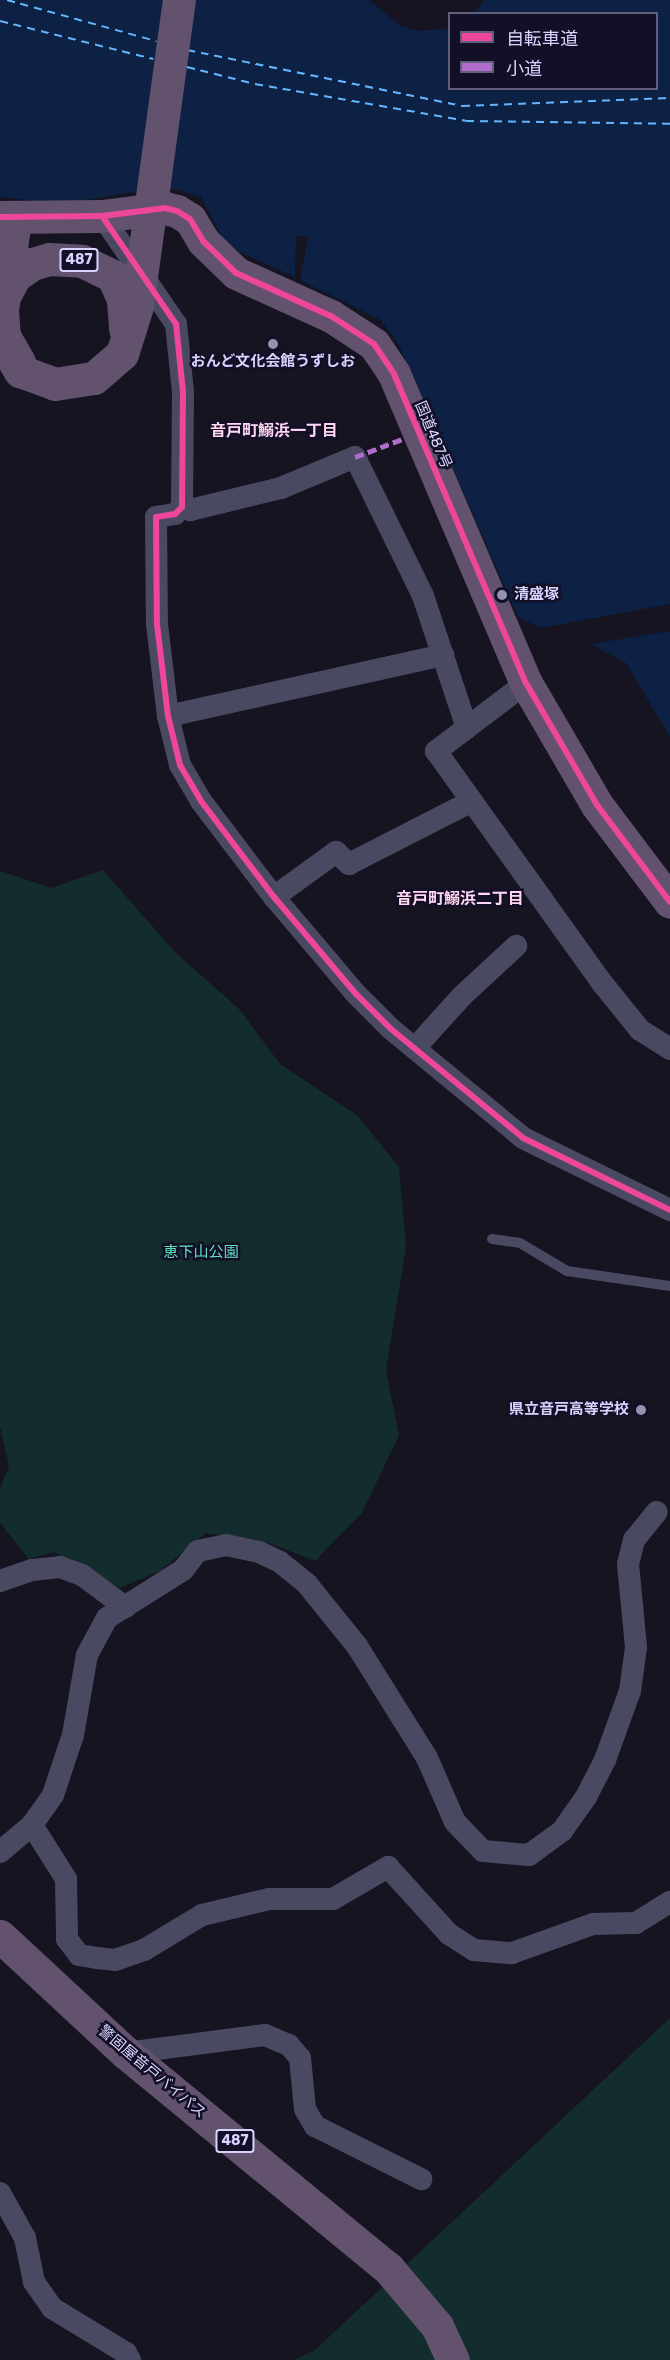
<!DOCTYPE html>
<html>
<head>
<meta charset="utf-8">
<style>
	body { margin:0 }
	#map { position:relative; width:670px; height:2360px; overflow:hidden; background:#161421; font-family:Rubik,"Noto Sans JP",sans-serif }
	div>[style] { position:absolute }
	.green>* { inset:0; background:#132c2d }
	.water>* { inset:0; background:#0d2144 }
	.ferry>* { height:1.5px; margin-top:-0.75px; transform-origin:0; background:repeating-linear-gradient(90deg,#62b6ff 0 8px,transparent 0 14px) }
	.service>* { height:10px; margin:-5px; padding:0 5px; transform-origin:5px; border-radius:5px; background:#4a4962 }
	.minor>* { height:22px; margin:-11px; padding:0 11px; transform-origin:11px; border-radius:11px; background:#4a4962 }
	.trunk>* { height:33px; margin:-16.5px; padding:0 16.5px; transform-origin:16.5px; border-radius:16.5px; background:#62526e }
	.trunk-bridge>* { height:33px; margin:-16.5px; padding:0 16.5px; transform-origin:16.5px; border-radius:16.5px; background:#62526e }
	.quiet>* { height:4.5px; margin-top:-2.25px; transform-origin:0; background:repeating-linear-gradient(90deg,#b06ccc 0 9px,transparent 0 13.5px) }
	.cycleway>* { height:6px; margin:-3px; padding:0 3px; transform-origin:3px; border-radius:3px; background:#ed469a }
	.dots>* { width:16px; height:16px; translate:-50% -50%; box-sizing:border-box; border:3px solid #130f26; border-radius:50% }
	span { translate:-50% -50%; white-space:nowrap; text-align:center; line-height:1.15; -webkit-text-stroke:5px #130f26; paint-order:stroke }
	.shield-label span { padding:2px 4px; background:#130f26; border:2px solid; border-radius:4px; -webkit-text-stroke-width:0 }
	.shield-label { font-size:14px; color:#d9d4ff; font-weight:700 }
	.poi-label { font-size:15px; color:#d9d4ff; font-weight:700 }
	.left { translate:0 -50%; text-align:left }
	.right { translate:-100% -50%; text-align:right }
	.street-label { font-size:15px; color:#d9d4ff }
	.park-label { font-size:15px; color:#5fe0c0 }
	.neighbourhood-label { font-size:16px; color:#ffd6f0; font-weight:700 }
	.legend { position:absolute; left:448px; top:12px; width:210px; height:78px; box-sizing:border-box; background:#130f26; border:2px solid #625e7d; margin:0; padding:8px 10px; list-style:none; font-size:18px; color:#d9d4ff }
	.legend li { display:flex; align-items:center; gap:12px; height:30px }
	.legend b { width:30px; border:2px solid #625e7d }
</style>
</head>
<body>
<div id="map">
	<div class="green">
		<i style="clip-path:polygon(103px 870px,175px 952px,240px 1010px,280px 1064px,357px 1115px,399px 1167px,406px 1246px,386px 1371px,399px 1435px,362px 1513px,315px 1561px,269px 1543px,206px 1533px,160px 1571px,119px 1588px,54px 1552px,29px 1559px,0 1523px,0 1488px,9px 1467px,0 1426px,0 871px,51px 888px)"></i>
		<i style="clip-path:polygon(670px 2018px,670px 2360px,294px 2360px,315px 2350px)"></i>
	</div>
	<div class="water">
		<i style="clip-path:polygon(0 0,369px 0,401px 26px,420px 31px,449px 28px,450px 88px,656px 88px,656px 14px,475px 13px,484px 0,670px 0,670px 604px,541px 628px,518px 617px,399px 345px,381px 320px,300px 280px,308px 237px,296px 236px,295px 277px,237px 251px,222px 238px,201px 197px,179px 190px,155px 188px,62px 204px,0 197px)"></i>
		<i style="clip-path:polygon(670px 631px,670px 737px,626px 663px,591px 644px)"></i>
	</div>
	<div class="ferry">
		<i style="left:7px;top:0;width:155px;rotate:15.4deg"></i>
		<i style="left:0;top:21px;width:158px;rotate:13.9deg"></i>
		<i style="left:187px;top:50px;width:281px;rotate:11.5deg"></i>
		<i style="left:462px;top:106px;width:208px;rotate:-2.2deg"></i>
		<i style="left:187px;top:67px;width:70px;rotate:14deg"></i>
		<i style="left:255px;top:84px;width:214px;rotate:9.9deg"></i>
		<i style="left:466px;top:121px;width:204px;rotate:0.8deg"></i>
	</div>
	<div class="service">
		<i style="left:492px;top:1239px;width:28px;rotate:8deg"></i>
		<i style="left:520px;top:1243px;width:55px;rotate:30.8deg"></i>
		<i style="left:567px;top:1271px;width:104px;rotate:8.3deg"></i>
	</div>
	<div class="minor">
		<i style="left:102px;top:216px;width:131px;rotate:55.6deg"></i>
		<i style="left:176px;top:324px;width:68px;rotate:84.1deg"></i>
		<i style="left:183px;top:392px;width:115px;rotate:90.5deg"></i>
		<i style="left:182px;top:507px;width:10px;rotate:135deg"></i>
		<i style="left:175px;top:514px;width:19px;rotate:171deg"></i>
		<i style="left:156px;top:517px;width:107px;rotate:89.5deg"></i>
		<i style="left:157px;top:624px;width:93px;rotate:83.2deg"></i>
		<i style="left:168px;top:716px;width:50px;rotate:76.2deg"></i>
		<i style="left:180px;top:765px;width:42px;rotate:59.7deg"></i>
		<i style="left:201px;top:801px;width:121px;rotate:52.8deg"></i>
		<i style="left:274px;top:897px;width:127px;rotate:49.8deg"></i>
		<i style="left:356px;top:994px;width:49px;rotate:45deg"></i>
		<i style="left:391px;top:1029px;width:171px;rotate:39.5deg"></i>
		<i style="left:523px;top:1138px;width:164px;rotate:26.1deg"></i>
		<i style="left:182px;top:507px;width:9px;rotate:21deg"></i>
		<i style="left:190px;top:510px;width:94px;rotate:-13.6deg"></i>
		<i style="left:281px;top:488px;width:80px;rotate:-22.7deg"></i>
		<i style="left:355px;top:457px;width:155px;rotate:63.9deg"></i>
		<i style="left:423px;top:596px;width:139px;rotate:71.6deg"></i>
		<i style="left:526px;top:683px;width:113px;rotate:142.9deg"></i>
		<i style="left:436px;top:751px;width:287px;rotate:54.4deg"></i>
		<i style="left:603px;top:984px;width:59px;rotate:51.2deg"></i>
		<i style="left:640px;top:1030px;width:36px;rotate:32deg"></i>
		<i style="left:168px;top:716px;width:282px;rotate:-12.5deg"></i>
		<i style="left:274px;top:897px;width:77px;rotate:-36deg"></i>
		<i style="left:336px;top:852px;width:18px;rotate:43deg"></i>
		<i style="left:349px;top:864px;width:138px;rotate:-27.1deg"></i>
		<i style="left:415px;top:1048px;width:70px;rotate:-47.9deg"></i>
		<i style="left:462px;top:996px;width:74px;rotate:-42.8deg"></i>
		<i style="left:0;top:1581px;width:34px;rotate:-19deg"></i>
		<i style="left:32px;top:1570px;width:28px;rotate:-6deg"></i>
		<i style="left:60px;top:1567px;width:23px;rotate:20deg"></i>
		<i style="left:82px;top:1575px;width:54px;rotate:36.7deg"></i>
		<i style="left:32px;top:1825px;width:64px;rotate:57.8deg"></i>
		<i style="left:66px;top:1879px;width:60px;rotate:89deg"></i>
		<i style="left:67px;top:1939px;width:20px;rotate:53deg"></i>
		<i style="left:79px;top:1955px;width:18px;rotate:9deg"></i>
		<i style="left:97px;top:1958px;width:18px;rotate:6deg"></i>
		<i style="left:115px;top:1960px;width:31px;rotate:-19deg"></i>
		<i style="left:144px;top:1950px;width:68px;rotate:-31.1deg"></i>
		<i style="left:202px;top:1915px;width:69px;rotate:-13.4deg"></i>
		<i style="left:269px;top:1899px;width:64px"></i>
		<i style="left:333px;top:1899px;width:64px;rotate:-30.2deg"></i>
		<i style="left:388px;top:1867px;width:91px;rotate:47.7deg"></i>
		<i style="left:449px;top:1934px;width:30px;rotate:33deg"></i>
		<i style="left:474px;top:1950px;width:38px;rotate:5deg"></i>
		<i style="left:512px;top:1953px;width:86px;rotate:-19.7deg"></i>
		<i style="left:593px;top:1924px;width:43px;rotate:-1.3deg"></i>
		<i style="left:636px;top:1923px;width:40px;rotate:-32deg"></i>
		<i style="left:0;top:1852px;width:42px;rotate:-40.2deg"></i>
		<i style="left:32px;top:1825px;width:37px;rotate:-55deg"></i>
		<i style="left:53px;top:1795px;width:63px;rotate:-71.6deg"></i>
		<i style="left:73px;top:1735px;width:81px;rotate:-80.1deg"></i>
		<i style="left:87px;top:1655px;width:42px;rotate:-61.6deg"></i>
		<i style="left:107px;top:1618px;width:90px;rotate:-32.3deg"></i>
		<i style="left:183px;top:1570px;width:24px;rotate:-52deg"></i>
		<i style="left:198px;top:1551px;width:29px;rotate:-12deg"></i>
		<i style="left:226px;top:1545px;width:34px;rotate:12deg"></i>
		<i style="left:259px;top:1552px;width:23px;rotate:25deg"></i>
		<i style="left:280px;top:1562px;width:35px;rotate:39deg"></i>
		<i style="left:307px;top:1584px;width:80px;rotate:51.1deg"></i>
		<i style="left:357px;top:1646px;width:132px;rotate:58deg"></i>
		<i style="left:427px;top:1758px;width:70px;rotate:66.4deg"></i>
		<i style="left:455px;top:1822px;width:40px;rotate:46deg"></i>
		<i style="left:483px;top:1851px;width:46px;rotate:5deg"></i>
		<i style="left:529px;top:1855px;width:41px;rotate:-36deg"></i>
		<i style="left:562px;top:1831px;width:42px;rotate:-54.8deg"></i>
		<i style="left:586px;top:1797px;width:42px;rotate:-62.8deg"></i>
		<i style="left:605px;top:1760px;width:73px;rotate:-70.1deg"></i>
		<i style="left:630px;top:1691px;width:44px;rotate:-82.2deg"></i>
		<i style="left:636px;top:1647px;width:83px;rotate:-95.5deg"></i>
		<i style="left:628px;top:1564px;width:25px;rotate:-76deg"></i>
		<i style="left:634px;top:1540px;width:36px;rotate:-51deg"></i>
		<i style="left:126px;top:2053px;width:140px;rotate:-7.4deg"></i>
		<i style="left:265px;top:2035px;width:26px;rotate:23deg"></i>
		<i style="left:289px;top:2045px;width:17px;rotate:50deg"></i>
		<i style="left:300px;top:2058px;width:51px;rotate:84.4deg"></i>
		<i style="left:305px;top:2109px;width:20px;rotate:60deg"></i>
		<i style="left:315px;top:2126px;width:119px;rotate:26.6deg"></i>
		<i style="left:0;top:2193px;width:51px;rotate:60.9deg"></i>
		<i style="left:25px;top:2238px;width:45px;rotate:78.4deg"></i>
		<i style="left:34px;top:2282px;width:32px;rotate:55deg"></i>
		<i style="left:52px;top:2308px;width:87px;rotate:31.3deg"></i>
		<i style="left:126px;top:2353px;width:8px;rotate:60deg"></i>
	</div>
	<div class="trunk">
		<i style="left:0;top:217px;width:102px;rotate:-0.6deg"></i>
		<i style="left:102px;top:216px;width:64px;rotate:-7.2deg"></i>
		<i style="left:165px;top:208px;width:12px;rotate:14deg"></i>
		<i style="left:177px;top:211px;width:15px;rotate:32deg"></i>
		<i style="left:190px;top:219px;width:26px;rotate:59deg"></i>
		<i style="left:203px;top:241px;width:46px;rotate:44.1deg"></i>
		<i style="left:236px;top:273px;width:104px;rotate:24.4deg"></i>
		<i style="left:331px;top:316px;width:51px;rotate:33.1deg"></i>
		<i style="left:374px;top:344px;width:36px;rotate:56deg"></i>
		<i style="left:394px;top:374px;width:336px;rotate:66.9deg"></i>
		<i style="left:526px;top:683px;width:141px;rotate:59.8deg"></i>
		<i style="left:597px;top:805px;width:121px;rotate:53deg"></i>
		<i style="left:15px;top:220px;width:91px;rotate:98.2deg"></i>
		<i style="left:2px;top:310px;width:26px;rotate:86deg"></i>
		<i style="left:4px;top:336px;width:30px;rotate:60deg"></i>
		<i style="left:0;top:1936px;width:172px;rotate:42.9deg"></i>
		<i style="left:126px;top:2053px;width:339px;rotate:39.4deg"></i>
		<i style="left:388px;top:2268px;width:76px;rotate:49.8deg"></i>
		<i style="left:437px;top:2326px;width:38px;rotate:65deg"></i>
	</div>
	<div class="trunk-bridge">
		<i style="left:0;top:304px;width:32px;rotate:-62deg"></i>
		<i style="left:15px;top:276px;width:21px;rotate:-35deg"></i>
		<i style="left:32px;top:264px;width:18px;rotate:-16deg"></i>
		<i style="left:49px;top:259px;width:33px;rotate:3deg"></i>
		<i style="left:82px;top:261px;width:34px;rotate:26deg"></i>
		<i style="left:113px;top:276px;width:25px;rotate:67deg"></i>
		<i style="left:123px;top:299px;width:30px;rotate:86deg"></i>
		<i style="left:0;top:338px;width:39px;rotate:59deg"></i>
		<i style="left:20px;top:371px;width:37px;rotate:20deg"></i>
		<i style="left:55px;top:384px;width:39px;rotate:-9deg"></i>
		<i style="left:94px;top:378px;width:37px;rotate:-41deg"></i>
		<i style="left:122px;top:354px;width:50px;rotate:-72.6deg"></i>
		<i style="left:137px;top:306px;width:309px;rotate:-82.2deg"></i>
	</div>
	<div class="quiet">
		<i style="left:355px;top:457px;width:53px;rotate:-20.8deg"></i>
	</div>
	<div class="cycleway">
		<i style="left:102px;top:216px;width:131px;rotate:55.6deg"></i>
		<i style="left:176px;top:324px;width:68px;rotate:84.1deg"></i>
		<i style="left:183px;top:392px;width:115px;rotate:90.5deg"></i>
		<i style="left:182px;top:507px;width:10px;rotate:135deg"></i>
		<i style="left:175px;top:514px;width:19px;rotate:171deg"></i>
		<i style="left:156px;top:517px;width:107px;rotate:89.5deg"></i>
		<i style="left:157px;top:624px;width:93px;rotate:83.2deg"></i>
		<i style="left:168px;top:716px;width:50px;rotate:76.2deg"></i>
		<i style="left:180px;top:765px;width:42px;rotate:59.7deg"></i>
		<i style="left:201px;top:801px;width:121px;rotate:52.8deg"></i>
		<i style="left:274px;top:897px;width:127px;rotate:49.8deg"></i>
		<i style="left:356px;top:994px;width:49px;rotate:45deg"></i>
		<i style="left:391px;top:1029px;width:171px;rotate:39.5deg"></i>
		<i style="left:523px;top:1138px;width:164px;rotate:26.1deg"></i>
		<i style="left:0;top:217px;width:102px;rotate:-0.6deg"></i>
		<i style="left:102px;top:216px;width:64px;rotate:-7.2deg"></i>
		<i style="left:165px;top:208px;width:12px;rotate:14deg"></i>
		<i style="left:177px;top:211px;width:15px;rotate:32deg"></i>
		<i style="left:190px;top:219px;width:26px;rotate:59deg"></i>
		<i style="left:203px;top:241px;width:46px;rotate:44.1deg"></i>
		<i style="left:236px;top:273px;width:104px;rotate:24.4deg"></i>
		<i style="left:331px;top:316px;width:51px;rotate:33.1deg"></i>
		<i style="left:374px;top:344px;width:36px;rotate:56deg"></i>
		<i style="left:394px;top:374px;width:336px;rotate:66.9deg"></i>
		<i style="left:526px;top:683px;width:141px;rotate:59.8deg"></i>
		<i style="left:597px;top:805px;width:121px;rotate:53deg"></i>
	</div>
	<div class="dots">
		<i style="left:273px;top:344px;background:#9591b1"></i>
		<i style="left:502px;top:595px;background:#9591b1"></i>
		<i style="left:641px;top:1410px;background:#9591b1"></i>
	</div>
	<div class="shield-label">
		<span style="left:79px;top:260px">487</span>
		<span style="left:235px;top:2141px">487</span>
	</div>
	<div class="poi-label">
		<span style="left:273px;top:362px">おんど文化会館うずしお</span>
		<span class="left" style="left:514px;top:595px">清盛塚</span>
		<span class="right" style="left:629px;top:1410px">県立音戸高等学校</span>
	</div>
	<div class="street-label">
		<span style="left:433px;top:435px;rotate:67deg">国道487号</span>
		<span style="left:152px;top:2072px;rotate:40deg">警固屋音戸バイパス</span>
	</div>
	<div class="park-label">
		<span style="left:201px;top:1253px">恵下山公園</span>
	</div>
	<div class="neighbourhood-label">
		<span style="left:274px;top:431px">音戸町鰯浜一丁目</span>
		<span style="left:460px;top:899px">音戸町鰯浜二丁目</span>
	</div>
	<ul class="legend">
	<li><b style="height:8px;background:#ed469a"></b>自転車道</li>
	<li><b style="height:8px;background:#b06ccc"></b>小道</li>
	</ul>
</div>
</body>
</html>
